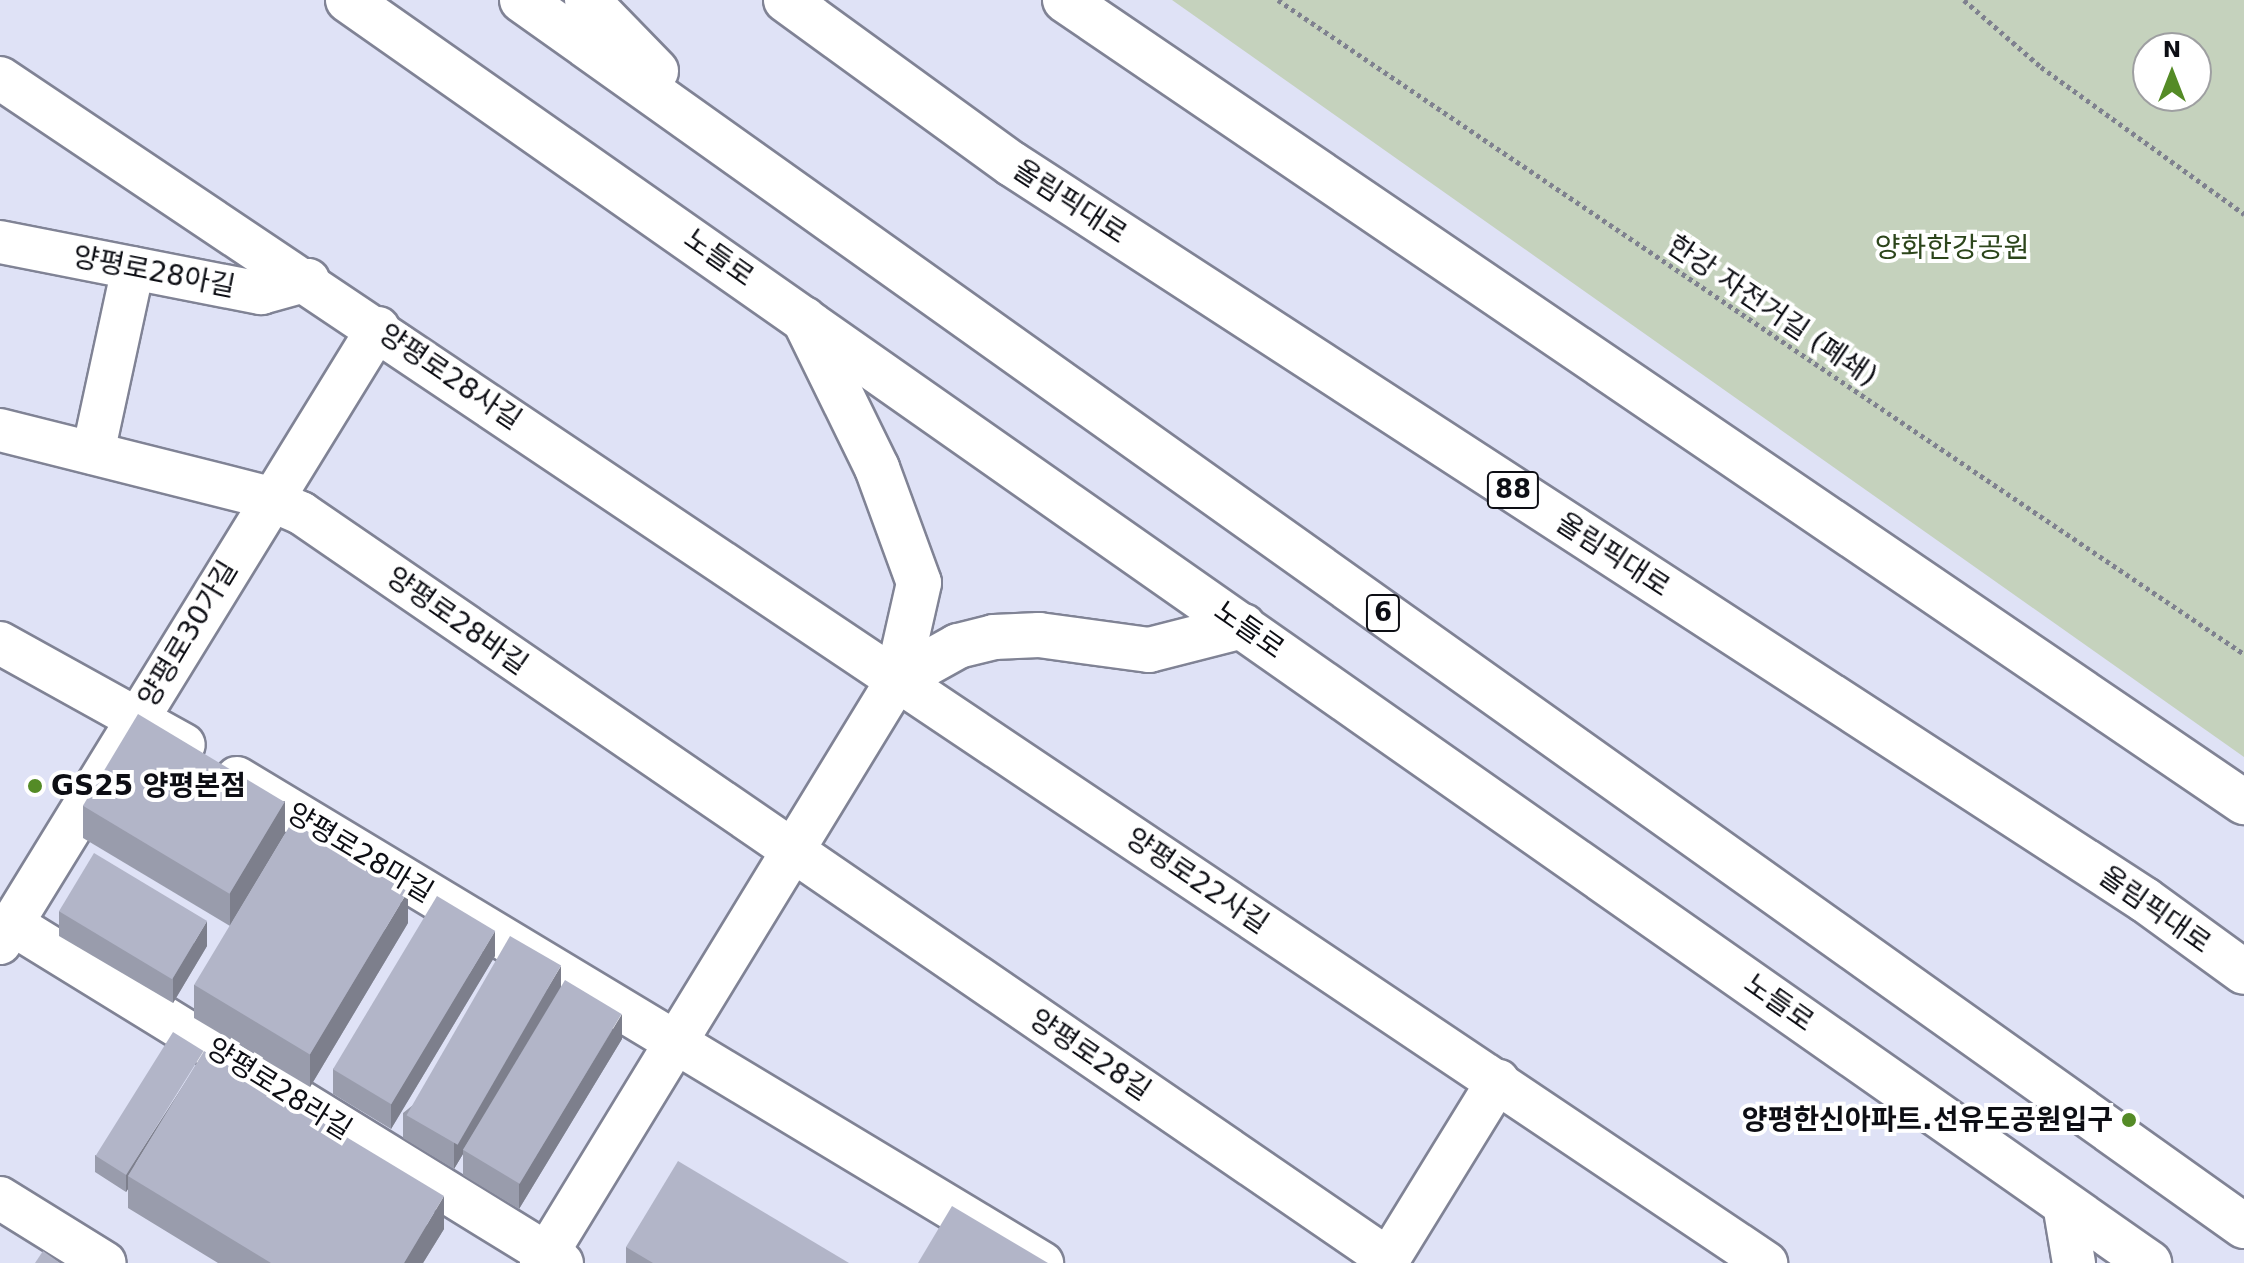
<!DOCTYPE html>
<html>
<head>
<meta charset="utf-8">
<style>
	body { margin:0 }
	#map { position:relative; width:2244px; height:1263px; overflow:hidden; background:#dfe2f6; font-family:"DejaVu Sans","Noto Sans KR",sans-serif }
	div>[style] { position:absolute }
	.green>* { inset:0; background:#c5d2bd }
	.path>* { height:5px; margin-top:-2.5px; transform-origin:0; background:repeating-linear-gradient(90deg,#7f818f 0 4px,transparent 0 8px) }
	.roads { filter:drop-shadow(2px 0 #808395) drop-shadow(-2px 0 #808395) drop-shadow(0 2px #808395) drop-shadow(0 -2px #808395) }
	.minor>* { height:42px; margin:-21px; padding:0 21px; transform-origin:21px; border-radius:21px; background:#fff }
	.major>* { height:44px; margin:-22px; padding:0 22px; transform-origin:22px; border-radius:22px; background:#fff }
	.highway>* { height:44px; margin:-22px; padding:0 22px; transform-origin:22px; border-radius:22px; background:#fff }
	.wall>* { inset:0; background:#999cac }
	.shaded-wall>* { inset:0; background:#7d7f8c }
	.building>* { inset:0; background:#b2b5c8; transform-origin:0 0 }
	.dots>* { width:22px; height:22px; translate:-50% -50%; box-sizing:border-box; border:4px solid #fff; border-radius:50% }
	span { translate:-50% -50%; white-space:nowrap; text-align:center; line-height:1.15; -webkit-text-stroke:8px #fff; paint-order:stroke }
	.shield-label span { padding:2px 6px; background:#fff; border:2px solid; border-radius:6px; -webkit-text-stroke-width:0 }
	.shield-label { font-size:26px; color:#0d0e14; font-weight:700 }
	.street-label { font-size:28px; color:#0d0e14 }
	.park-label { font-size:28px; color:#2c451b }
	.poi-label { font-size:28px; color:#0d0e14; font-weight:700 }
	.left { translate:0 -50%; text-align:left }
	.right { translate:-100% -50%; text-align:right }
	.north { position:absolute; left:2132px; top:32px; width:80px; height:80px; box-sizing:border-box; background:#fff; border:2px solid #9e9fa1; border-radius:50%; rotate:0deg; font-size:22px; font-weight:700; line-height:32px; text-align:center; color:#0d0e14 }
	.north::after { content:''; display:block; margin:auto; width:28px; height:36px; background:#548b26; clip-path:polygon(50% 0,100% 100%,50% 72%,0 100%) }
</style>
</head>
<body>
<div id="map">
	<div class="green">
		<i style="clip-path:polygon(evenodd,1172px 0,2244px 0,2244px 757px,1172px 0,2196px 48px,2196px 96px,2148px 96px,2148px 48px,2196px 48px)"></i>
	</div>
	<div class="path">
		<i style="left:1278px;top:0;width:1167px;rotate:34.1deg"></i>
		<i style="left:1964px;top:0;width:102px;rotate:41deg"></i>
		<i style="left:2041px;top:67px;width:251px;rotate:35.9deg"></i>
	</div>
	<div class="roads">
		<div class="minor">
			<i style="left:0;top:78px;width:2127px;rotate:33.86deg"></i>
			<i style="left:0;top:242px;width:266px;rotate:11.1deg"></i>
			<i style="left:261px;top:293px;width:49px;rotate:-15.5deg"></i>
			<i style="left:0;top:430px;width:270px;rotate:14.1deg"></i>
			<i style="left:262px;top:496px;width:43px;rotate:23.6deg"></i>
			<i style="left:301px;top:513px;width:1318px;rotate:34.46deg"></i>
			<i style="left:93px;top:453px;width:189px;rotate:-77.8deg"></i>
			<i style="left:0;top:643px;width:210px;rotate:29deg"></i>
			<i style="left:237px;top:778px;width:940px;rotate:31.07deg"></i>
			<i style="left:12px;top:924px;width:646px;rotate:31.65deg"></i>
			<i style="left:0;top:943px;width:722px;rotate:-58.42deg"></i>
			<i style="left:0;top:1198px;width:123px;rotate:31.8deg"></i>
			<i style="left:2064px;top:1204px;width:60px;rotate:80.4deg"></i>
			<i style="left:541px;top:1263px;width:683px;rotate:-58.59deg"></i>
			<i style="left:1386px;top:1263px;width:214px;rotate:-58.4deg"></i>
		</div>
		<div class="major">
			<i style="left:348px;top:0;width:2200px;rotate:35.04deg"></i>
			<i style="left:522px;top:0;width:2114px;rotate:35.45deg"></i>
			<i style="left:587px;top:0;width:99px;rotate:45.8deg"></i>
			<i style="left:804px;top:319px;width:166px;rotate:63.9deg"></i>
			<i style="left:877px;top:468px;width:122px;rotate:69.9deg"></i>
			<i style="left:919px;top:583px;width:99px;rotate:102.8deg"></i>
			<i style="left:897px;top:680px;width:70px;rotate:-29.1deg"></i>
			<i style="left:958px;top:646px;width:37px;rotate:-14deg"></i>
			<i style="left:994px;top:637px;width:45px;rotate:-2.5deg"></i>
			<i style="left:1039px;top:635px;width:111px;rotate:7.8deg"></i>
			<i style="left:1149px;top:650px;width:97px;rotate:-14.3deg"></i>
		</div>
		<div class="highway">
			<i style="left:786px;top:0;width:279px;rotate:36deg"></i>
			<i style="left:1012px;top:164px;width:1351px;rotate:33.01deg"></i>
			<i style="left:2145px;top:900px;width:122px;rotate:36deg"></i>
			<i style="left:1065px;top:0;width:1426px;rotate:34.23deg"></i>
		</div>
	</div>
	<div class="wall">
		<i style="clip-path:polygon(285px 801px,230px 926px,83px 838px,83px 806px)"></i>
		<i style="clip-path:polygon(59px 911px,207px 946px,173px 1003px,59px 936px)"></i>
		<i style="clip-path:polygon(408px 923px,310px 1087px,194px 1018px,194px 985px)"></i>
		<i style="clip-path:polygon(495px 956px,391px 1129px,333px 1094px,333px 1069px)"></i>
		<i style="clip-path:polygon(561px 987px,622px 1039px,519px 1209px,463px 1175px,463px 1154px,454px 1169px,403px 1138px,403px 1113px)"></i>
		<i style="clip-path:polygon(95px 1155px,444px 1229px,423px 1263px,218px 1263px,128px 1208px,128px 1189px,126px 1192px,95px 1172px)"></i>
		<i style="clip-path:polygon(626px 1247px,849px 1263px,626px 1263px)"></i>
	</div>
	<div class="shaded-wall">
		<i style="clip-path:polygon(285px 801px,285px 834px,230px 926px,230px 893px)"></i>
		<i style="clip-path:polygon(408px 891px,408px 923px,310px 1087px,310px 1054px)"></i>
		<i style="clip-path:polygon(207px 921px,207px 946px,173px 1003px,173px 978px)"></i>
		<i style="clip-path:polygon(495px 931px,495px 956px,391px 1129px,391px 1104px)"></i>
		<i style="clip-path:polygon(561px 966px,561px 991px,463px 1150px,463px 1154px,454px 1169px,454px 1143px)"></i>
		<i style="clip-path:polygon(622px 1014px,622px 1039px,519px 1209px,519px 1184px)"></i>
		<i style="clip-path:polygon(205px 1052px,128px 1176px,128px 1189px,126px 1192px,126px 1174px)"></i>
		<i style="clip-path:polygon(444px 1196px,444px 1229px,423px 1263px,404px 1263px)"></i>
	</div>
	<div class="building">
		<i style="left:138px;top:714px;width:171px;height:107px;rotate:31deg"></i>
		<i style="left:292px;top:822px;width:135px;height:190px;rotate:31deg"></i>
		<i style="left:94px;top:853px;width:132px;height:68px;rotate:31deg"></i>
		<i style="left:437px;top:896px;width:68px;height:202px;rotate:31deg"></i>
		<i style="left:510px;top:936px;width:59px;height:207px;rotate:30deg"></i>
		<i style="left:565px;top:980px;width:66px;height:198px;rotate:31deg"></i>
		<i style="left:173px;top:1032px;width:36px;height:146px;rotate:32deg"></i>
		<i style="clip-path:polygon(204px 1051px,444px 1196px,404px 1263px,271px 1263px,128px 1176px)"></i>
		<i style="clip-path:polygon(678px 1161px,849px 1263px,653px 1263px,626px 1247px)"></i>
		<i style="clip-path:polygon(952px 1206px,1048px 1263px,918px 1263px)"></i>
		<i style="clip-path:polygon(43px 1251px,60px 1263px,35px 1263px)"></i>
	</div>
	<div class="dots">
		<i style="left:35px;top:786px;background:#548b26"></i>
		<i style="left:2129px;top:1120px;background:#548b26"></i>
	</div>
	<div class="shield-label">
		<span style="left:1513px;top:490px">88</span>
		<span style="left:1383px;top:613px">6</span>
	</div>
	<div class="street-label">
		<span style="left:1070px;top:202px;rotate:33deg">올림픽대로</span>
		<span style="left:719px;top:258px;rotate:35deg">노들로</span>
		<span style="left:154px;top:272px;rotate:11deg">양평로28아길</span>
		<span style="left:1772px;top:311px;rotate:34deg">한강 자전거길 (폐쇄)</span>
		<span style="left:450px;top:377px;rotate:34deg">양평로28사길</span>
		<span style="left:1613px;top:555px;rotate:33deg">올림픽대로</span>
		<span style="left:457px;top:621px;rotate:35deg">양평로28바길</span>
		<span style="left:1249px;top:630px;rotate:35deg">노들로</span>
		<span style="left:188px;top:634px;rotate:-59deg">양평로30가길</span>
		<span style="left:360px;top:853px;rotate:31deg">양평로28마길</span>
		<span style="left:1197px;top:881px;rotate:34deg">양평로22사길</span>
		<span style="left:2155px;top:910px;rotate:35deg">올림픽대로</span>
		<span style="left:1779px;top:1003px;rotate:35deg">노들로</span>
		<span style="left:1090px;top:1055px;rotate:34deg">양평로28길</span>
		<span style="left:279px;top:1089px;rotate:32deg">양평로28라길</span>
	</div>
	<div class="park-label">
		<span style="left:1952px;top:248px">양화한강공원</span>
	</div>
	<div class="poi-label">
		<span class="left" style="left:51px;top:786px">GS25 양평본점</span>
		<span class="right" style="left:2113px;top:1120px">양평한신아파트.선유도공원입구</span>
	</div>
	<div class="north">N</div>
</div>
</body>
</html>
